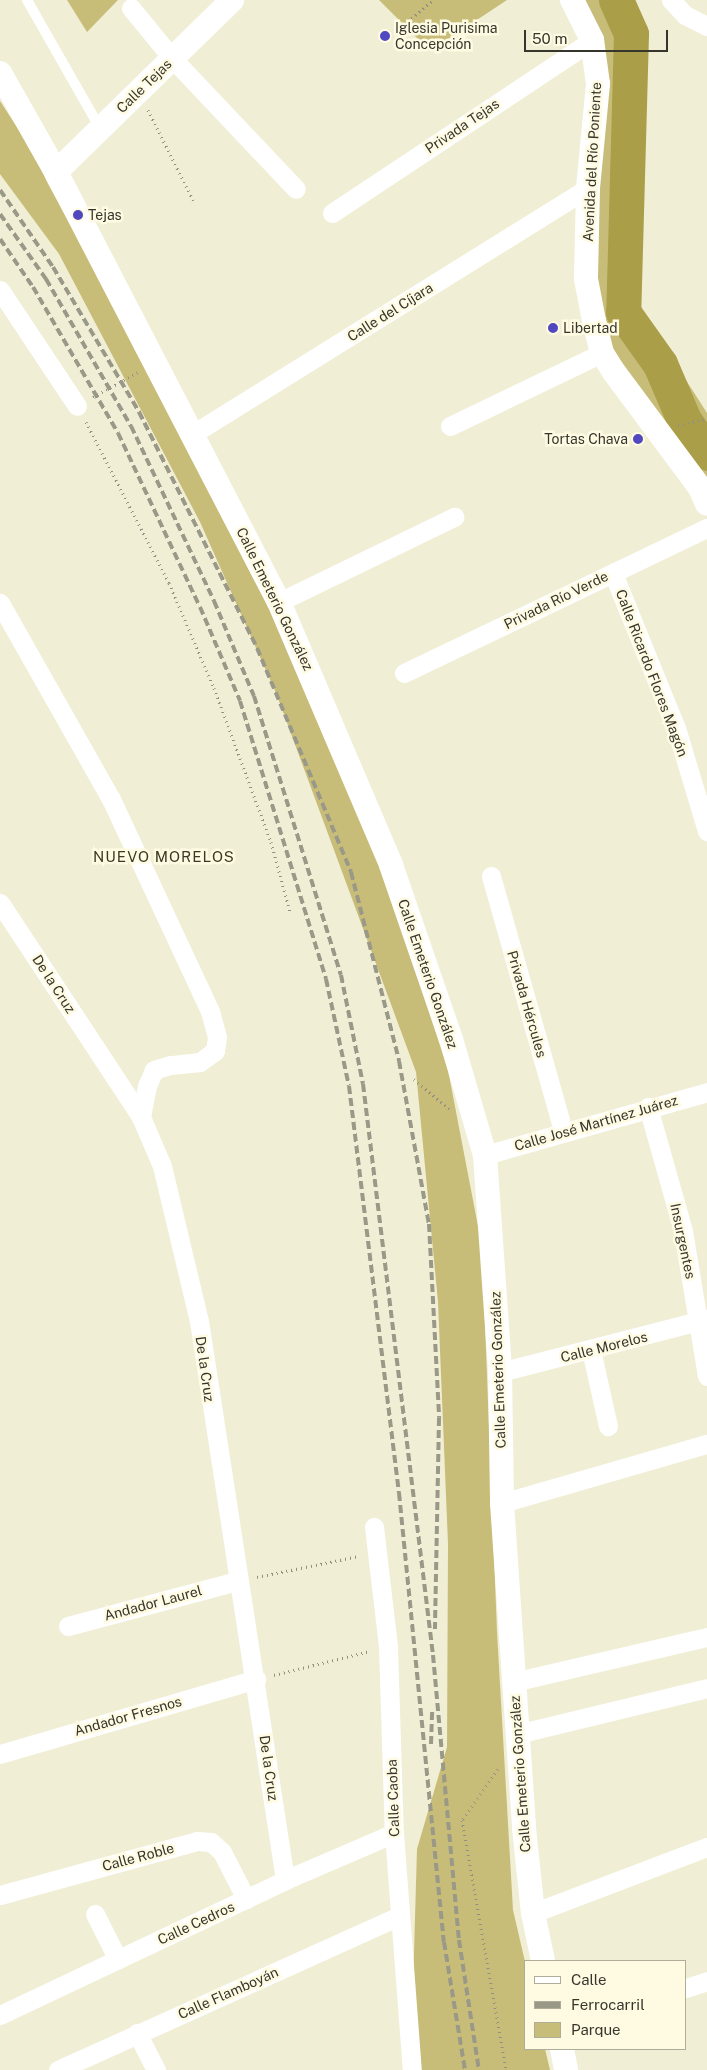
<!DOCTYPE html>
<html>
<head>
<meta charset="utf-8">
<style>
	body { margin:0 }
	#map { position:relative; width:707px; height:2070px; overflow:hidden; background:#f1eed6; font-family:"Public Sans",sans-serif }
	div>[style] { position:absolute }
	.green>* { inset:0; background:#c8bd78 }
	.river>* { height:35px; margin:-17.5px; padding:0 17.5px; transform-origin:17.5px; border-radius:17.5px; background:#ab9e48 }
	.path>* { height:3px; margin-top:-1.5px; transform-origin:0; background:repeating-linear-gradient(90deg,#929080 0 1px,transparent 0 5px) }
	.service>* { height:10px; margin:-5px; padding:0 5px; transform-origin:5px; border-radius:5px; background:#fff }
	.minor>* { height:19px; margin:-9.5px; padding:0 9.5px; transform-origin:9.5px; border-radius:9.5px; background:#fff }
	.tertiary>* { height:24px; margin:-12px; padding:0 12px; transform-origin:12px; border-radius:12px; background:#fff }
	.rail>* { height:4px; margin-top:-2px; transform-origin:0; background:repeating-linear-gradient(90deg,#9a9887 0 8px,transparent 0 12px) }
	.dots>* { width:14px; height:14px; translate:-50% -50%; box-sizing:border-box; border:2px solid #fffbe3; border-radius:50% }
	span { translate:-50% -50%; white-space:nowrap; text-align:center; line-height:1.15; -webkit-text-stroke:5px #fffbe3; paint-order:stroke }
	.poi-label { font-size:14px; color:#37362d }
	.left { translate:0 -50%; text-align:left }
	.right { translate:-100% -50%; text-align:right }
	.street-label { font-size:14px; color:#37362d }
	.neighbourhood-label { font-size:15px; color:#3b3925; letter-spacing:1px }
	.legend { position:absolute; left:524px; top:1960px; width:162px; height:90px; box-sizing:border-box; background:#fffbe3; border:1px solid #afac9a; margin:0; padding:6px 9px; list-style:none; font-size:15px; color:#37362d }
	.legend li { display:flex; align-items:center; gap:10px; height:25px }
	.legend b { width:25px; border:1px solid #afac9a }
	.scale { position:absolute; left:524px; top:30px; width:144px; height:22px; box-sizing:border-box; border:2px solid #37362d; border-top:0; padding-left:6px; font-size:15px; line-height:18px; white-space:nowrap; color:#37362d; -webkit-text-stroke:4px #fffbe3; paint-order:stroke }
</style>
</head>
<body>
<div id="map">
	<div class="green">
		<i style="clip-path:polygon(67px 0,118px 0,87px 32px)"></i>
		<i style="clip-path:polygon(379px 0,507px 0,430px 51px)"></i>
		<i style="clip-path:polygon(574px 0,630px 0,642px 33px,636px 211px,638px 305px,707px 413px,707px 505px,605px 336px,593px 268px,598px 55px)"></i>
		<i style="clip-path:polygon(0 101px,37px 158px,47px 182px,208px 475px,328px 731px,385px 877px,448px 1070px,482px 1247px,497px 1632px,513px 1910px,526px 1966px,526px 2049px,545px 2049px,550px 2070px,418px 2070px,413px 1986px,417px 1849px,447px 1747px,448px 1544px,438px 1302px,416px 1072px,276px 693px,200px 522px,59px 254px,0 174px)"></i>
	</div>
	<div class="river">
		<i style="left:616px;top:0;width:37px;rotate:66deg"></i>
		<i style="left:631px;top:34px;width:278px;rotate:91.6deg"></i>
		<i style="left:623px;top:312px;width:64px;rotate:54.6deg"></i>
		<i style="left:660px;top:364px;width:61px;rotate:66.8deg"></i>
		<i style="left:684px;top:420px;width:40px;rotate:55.1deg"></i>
	</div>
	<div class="path">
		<i style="left:404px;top:25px;width:38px;rotate:-41deg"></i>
		<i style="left:148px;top:110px;width:101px;rotate:63.4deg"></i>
		<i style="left:93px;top:397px;width:51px;rotate:-29.1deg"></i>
		<i style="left:86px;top:422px;width:181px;rotate:62.7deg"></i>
		<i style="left:169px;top:583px;width:114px;rotate:66.8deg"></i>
		<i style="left:214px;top:688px;width:164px;rotate:69.7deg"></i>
		<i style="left:271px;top:842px;width:73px;rotate:74.8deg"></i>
		<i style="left:678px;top:425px;width:30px;rotate:-12deg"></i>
		<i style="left:414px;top:1079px;width:46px;rotate:40.6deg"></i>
		<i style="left:257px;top:1577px;width:104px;rotate:-11.6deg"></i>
		<i style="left:274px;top:1675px;width:99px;rotate:-14deg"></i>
		<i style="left:498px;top:1769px;width:62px;rotate:125.2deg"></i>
		<i style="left:462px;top:1820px;width:254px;rotate:80deg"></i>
	</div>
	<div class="service">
		<i style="left:27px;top:0;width:147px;rotate:60.3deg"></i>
	</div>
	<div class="minor">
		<i style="left:671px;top:0;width:21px;rotate:47deg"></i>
		<i style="left:685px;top:15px;width:25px;rotate:27deg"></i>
		<i style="left:131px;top:8px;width:65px;rotate:50.6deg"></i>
		<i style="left:172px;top:58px;width:180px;rotate:46.6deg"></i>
		<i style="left:332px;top:213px;width:312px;rotate:-33.6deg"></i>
		<i style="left:0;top:290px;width:139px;rotate:56.4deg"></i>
		<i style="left:450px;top:426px;width:169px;rotate:-25.7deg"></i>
		<i style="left:191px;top:435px;width:468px;rotate:-31.9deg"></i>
		<i style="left:613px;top:573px;width:167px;rotate:67.9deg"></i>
		<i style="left:676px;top:728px;width:108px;rotate:73.2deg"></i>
		<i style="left:279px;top:602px;width:195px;rotate:-25.9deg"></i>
		<i style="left:0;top:603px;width:225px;rotate:60.5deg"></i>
		<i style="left:111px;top:799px;width:234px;rotate:65deg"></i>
		<i style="left:210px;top:1011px;width:27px;rotate:75deg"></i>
		<i style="left:217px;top:1037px;width:14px;rotate:98deg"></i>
		<i style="left:215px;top:1051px;width:19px;rotate:144deg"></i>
		<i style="left:200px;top:1062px;width:30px;rotate:174deg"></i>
		<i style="left:170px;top:1065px;width:17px;rotate:163deg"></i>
		<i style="left:154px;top:1070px;width:17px;rotate:114deg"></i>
		<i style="left:147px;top:1086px;width:32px;rotate:101deg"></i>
		<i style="left:404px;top:673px;width:336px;rotate:-25.6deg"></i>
		<i style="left:491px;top:876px;width:265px;rotate:74.2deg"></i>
		<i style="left:0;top:903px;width:256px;rotate:56.6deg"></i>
		<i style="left:141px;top:1117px;width:53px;rotate:66.8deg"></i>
		<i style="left:162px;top:1166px;width:159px;rotate:76.6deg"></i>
		<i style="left:199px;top:1321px;width:566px;rotate:81.25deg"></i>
		<i style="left:648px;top:1107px;width:129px;rotate:74.2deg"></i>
		<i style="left:683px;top:1231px;width:147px;rotate:80.6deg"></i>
		<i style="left:485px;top:1155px;width:231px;rotate:-15.8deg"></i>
		<i style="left:591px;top:1350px;width:78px;rotate:77.4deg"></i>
		<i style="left:500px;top:1372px;width:214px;rotate:-14.4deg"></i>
		<i style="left:502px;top:1503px;width:213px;rotate:-16.1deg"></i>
		<i style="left:374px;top:1527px;width:121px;rotate:83.3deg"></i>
		<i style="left:388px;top:1647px;width:186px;rotate:88.2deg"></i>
		<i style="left:394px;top:1833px;width:238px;rotate:85.7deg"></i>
		<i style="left:68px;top:1626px;width:175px;rotate:-14.9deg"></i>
		<i style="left:513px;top:1682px;width:199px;rotate:-13.1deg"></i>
		<i style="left:517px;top:1734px;width:195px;rotate:-13.6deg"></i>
		<i style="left:0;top:1754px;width:267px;rotate:-16.3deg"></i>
		<i style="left:0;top:1895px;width:204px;rotate:-15.3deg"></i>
		<i style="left:197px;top:1841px;width:14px;rotate:4deg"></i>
		<i style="left:211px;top:1842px;width:15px;rotate:42deg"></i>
		<i style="left:222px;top:1852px;width:53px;rotate:62.9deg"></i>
		<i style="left:533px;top:1913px;width:186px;rotate:-20.8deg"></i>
		<i style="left:95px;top:1914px;width:51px;rotate:63.4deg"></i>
		<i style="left:686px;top:1988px;width:22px;rotate:-18deg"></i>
		<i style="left:0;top:2015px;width:315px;rotate:-25.3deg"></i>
		<i style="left:285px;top:1880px;width:119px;rotate:-23.3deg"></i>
		<i style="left:137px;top:2033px;width:42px;rotate:62.8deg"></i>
		<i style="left:58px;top:2070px;width:374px;rotate:-24.3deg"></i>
	</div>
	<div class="tertiary">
		<i style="left:572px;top:0;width:45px;rotate:63.4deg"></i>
		<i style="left:592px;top:40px;width:44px;rotate:82.2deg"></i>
		<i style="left:598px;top:84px;width:104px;rotate:95.5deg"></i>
		<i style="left:588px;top:188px;width:91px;rotate:91.3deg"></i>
		<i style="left:586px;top:279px;width:43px;rotate:79.2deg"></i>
		<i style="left:594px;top:321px;width:33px;rotate:76deg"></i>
		<i style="left:602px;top:353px;width:22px;rotate:58deg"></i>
		<i style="left:614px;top:372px;width:144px;rotate:53.4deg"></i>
		<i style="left:700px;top:488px;width:17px;rotate:66deg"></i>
		<i style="left:0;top:73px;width:114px;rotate:60.5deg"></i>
		<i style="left:56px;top:172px;width:484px;rotate:62.6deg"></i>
		<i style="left:279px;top:602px;width:286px;rotate:66.9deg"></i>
		<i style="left:391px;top:865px;width:184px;rotate:71deg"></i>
		<i style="left:451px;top:1039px;width:121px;rotate:73.7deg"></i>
		<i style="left:485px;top:1155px;width:218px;rotate:86deg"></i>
		<i style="left:500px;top:1372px;width:131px;rotate:89.1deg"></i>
		<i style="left:502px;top:1503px;width:326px;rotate:86.1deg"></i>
		<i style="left:524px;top:1828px;width:85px;rotate:84deg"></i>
		<i style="left:533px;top:1913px;width:49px;rotate:78.2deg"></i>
		<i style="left:56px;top:172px;width:246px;rotate:-44.3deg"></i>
		<i style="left:562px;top:2049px;width:21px;rotate:79deg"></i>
	</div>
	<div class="rail">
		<i style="left:0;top:190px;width:93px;rotate:55.5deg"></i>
		<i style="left:53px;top:267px;width:169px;rotate:59.3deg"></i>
		<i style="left:139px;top:412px;width:264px;rotate:63.4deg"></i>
		<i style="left:257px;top:648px;width:243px;rotate:67.2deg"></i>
		<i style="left:351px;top:872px;width:195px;rotate:75.7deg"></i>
		<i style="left:399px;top:1061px;width:166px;rotate:79.6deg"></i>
		<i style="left:429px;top:1224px;width:194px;rotate:87deg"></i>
		<i style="left:439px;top:1418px;width:211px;rotate:91.1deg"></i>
		<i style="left:0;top:214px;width:80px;rotate:54.7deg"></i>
		<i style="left:46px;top:279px;width:170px;rotate:60deg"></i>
		<i style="left:131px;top:426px;width:194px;rotate:64.6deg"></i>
		<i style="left:214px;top:601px;width:103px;rotate:67.2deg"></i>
		<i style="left:254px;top:696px;width:292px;rotate:72.7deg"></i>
		<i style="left:341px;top:975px;width:111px;rotate:78.6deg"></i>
		<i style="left:363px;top:1084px;width:575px;rotate:83.01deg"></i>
		<i style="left:433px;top:1655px;width:286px;rotate:84.8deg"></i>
		<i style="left:459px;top:1940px;width:132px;rotate:81.3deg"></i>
		<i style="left:0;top:239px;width:58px;rotate:55.5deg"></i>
		<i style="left:33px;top:287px;width:169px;rotate:59.8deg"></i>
		<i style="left:118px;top:433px;width:192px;rotate:64.8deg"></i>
		<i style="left:200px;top:607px;width:102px;rotate:66.9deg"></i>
		<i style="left:240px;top:701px;width:291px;rotate:72.8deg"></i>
		<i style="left:326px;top:979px;width:109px;rotate:77.9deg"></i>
		<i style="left:349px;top:1086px;width:410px;rotate:83deg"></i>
		<i style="left:399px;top:1493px;width:451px;rotate:84.3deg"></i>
		<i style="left:444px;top:1942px;width:130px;rotate:80.7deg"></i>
		<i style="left:431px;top:1744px;width:35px;rotate:-88deg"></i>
	</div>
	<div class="dots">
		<i style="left:385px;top:36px;background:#5147be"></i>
		<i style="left:78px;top:215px;background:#5147be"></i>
		<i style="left:553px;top:328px;background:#5147be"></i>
		<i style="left:638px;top:439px;background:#5147be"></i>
	</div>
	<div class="poi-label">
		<span class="left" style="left:395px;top:36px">Iglesia Purisima<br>Concepción</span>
		<span class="left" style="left:88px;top:215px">Tejas</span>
		<span class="left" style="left:563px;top:328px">Libertad</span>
		<span class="right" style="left:628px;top:439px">Tortas Chava</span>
	</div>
	<div class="street-label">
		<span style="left:144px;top:86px;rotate:-44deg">Calle Tejas</span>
		<span style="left:462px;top:126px;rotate:-34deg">Privada Tejas</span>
		<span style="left:592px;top:162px;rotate:-87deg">Avenida del Río Poniente</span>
		<span style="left:390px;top:312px;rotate:-32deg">Calle del Cíjara</span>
		<span style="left:275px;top:599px;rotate:64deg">Calle Emeterio González</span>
		<span style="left:556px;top:600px;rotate:-26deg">Privada Río Verde</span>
		<span style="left:652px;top:673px;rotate:69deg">Calle Ricardo Flores Magón</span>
		<span style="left:428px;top:974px;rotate:71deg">Calle Emeterio González</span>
		<span style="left:54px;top:984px;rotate:57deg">De la Cruz</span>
		<span style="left:527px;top:1004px;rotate:74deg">Privada Hércules</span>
		<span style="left:596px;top:1123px;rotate:-16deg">Calle José Martínez Juárez</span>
		<span style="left:683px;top:1241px;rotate:78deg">Insurgentes</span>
		<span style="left:604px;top:1347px;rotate:-14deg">Calle Morelos</span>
		<span style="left:205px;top:1369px;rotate:82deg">De la Cruz</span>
		<span style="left:498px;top:1370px;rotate:-92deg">Calle Emeterio González</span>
		<span style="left:153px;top:1603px;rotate:-15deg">Andador Laurel</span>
		<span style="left:128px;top:1716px;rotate:-16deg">Andador Fresnos</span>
		<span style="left:269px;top:1768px;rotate:82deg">De la Cruz</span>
		<span style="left:520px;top:1774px;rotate:-94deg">Calle Emeterio González</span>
		<span style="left:393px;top:1798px;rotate:-92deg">Calle Caoba</span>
		<span style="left:138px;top:1857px;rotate:-15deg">Calle Roble</span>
		<span style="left:196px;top:1923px;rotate:-25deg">Calle Cedros</span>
		<span style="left:228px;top:1993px;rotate:-24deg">Calle Flamboyán</span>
	</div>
	<div class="neighbourhood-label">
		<span style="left:164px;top:857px">NUEVO MORELOS</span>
	</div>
	<ul class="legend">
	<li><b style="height:6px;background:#fff"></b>Calle</li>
	<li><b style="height:6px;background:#9a9887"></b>Ferrocarril</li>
	<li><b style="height:14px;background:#c8bd78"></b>Parque</li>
	</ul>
	<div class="scale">50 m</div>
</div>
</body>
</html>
